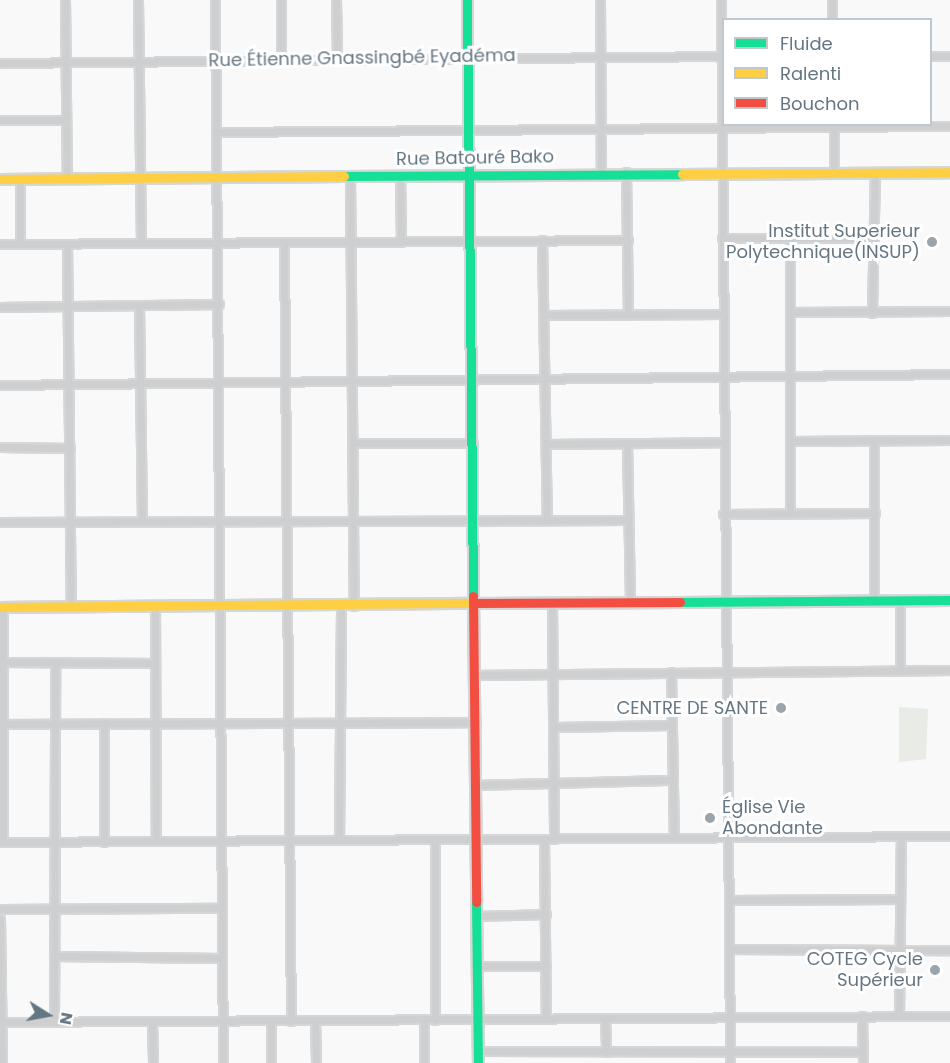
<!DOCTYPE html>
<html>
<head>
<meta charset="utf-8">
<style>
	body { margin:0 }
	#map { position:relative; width:950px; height:1063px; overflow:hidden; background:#f9f9f9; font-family:Poppins,sans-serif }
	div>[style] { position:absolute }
	.green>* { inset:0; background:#e8ebe6 }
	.roads { filter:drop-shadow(2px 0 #d5d6d7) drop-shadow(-2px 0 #d5d6d7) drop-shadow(0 2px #d5d6d7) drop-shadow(0 -2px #d5d6d7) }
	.street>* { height:7px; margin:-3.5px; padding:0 3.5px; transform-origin:3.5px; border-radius:3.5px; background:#cecfd0 }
	.fast>* { height:9px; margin:-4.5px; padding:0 4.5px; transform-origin:4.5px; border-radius:4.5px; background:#16e098 }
	.slow>* { height:9px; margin:-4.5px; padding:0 4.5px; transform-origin:4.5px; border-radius:4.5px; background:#ffcf43 }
	.jam>* { height:9px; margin:-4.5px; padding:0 4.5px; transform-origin:4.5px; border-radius:4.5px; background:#f24e42 }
	.dots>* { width:16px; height:16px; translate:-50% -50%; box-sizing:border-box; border:3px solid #fff; border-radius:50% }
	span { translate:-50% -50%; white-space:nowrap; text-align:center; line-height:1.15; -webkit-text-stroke:6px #fff; paint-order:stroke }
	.street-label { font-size:18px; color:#657683 }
	.poi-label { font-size:18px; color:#657683 }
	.right { translate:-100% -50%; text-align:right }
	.left { translate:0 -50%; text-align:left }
	.legend { position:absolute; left:722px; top:18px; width:210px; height:108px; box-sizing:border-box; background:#fff; border:2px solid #c1c8cd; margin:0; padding:8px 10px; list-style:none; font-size:18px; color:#657683 }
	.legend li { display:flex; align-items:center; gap:12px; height:30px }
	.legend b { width:30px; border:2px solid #c1c8cd }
	.north { position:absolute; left:18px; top:985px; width:60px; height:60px; -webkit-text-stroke:4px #fff; paint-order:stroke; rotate:101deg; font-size:16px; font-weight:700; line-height:24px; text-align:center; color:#657683 }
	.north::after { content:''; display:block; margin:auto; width:21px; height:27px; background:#657683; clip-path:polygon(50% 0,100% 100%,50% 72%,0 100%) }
</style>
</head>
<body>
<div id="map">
	<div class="green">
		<i style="clip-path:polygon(899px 707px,928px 709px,926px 759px,899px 762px)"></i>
	</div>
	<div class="roads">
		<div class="street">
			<i style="left:65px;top:0;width:178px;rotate:89.4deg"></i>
			<i style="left:138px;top:0;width:243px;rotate:89.3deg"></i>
			<i style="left:215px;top:0;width:1063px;rotate:89.57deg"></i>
			<i style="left:281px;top:0;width:59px;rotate:90deg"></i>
			<i style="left:336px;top:0;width:58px;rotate:89deg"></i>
			<i style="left:600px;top:0;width:172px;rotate:89.7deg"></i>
			<i style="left:721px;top:0;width:1063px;rotate:89.51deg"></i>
			<i style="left:832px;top:0;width:20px;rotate:90deg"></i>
			<i style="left:930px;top:56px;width:20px"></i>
			<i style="left:0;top:63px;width:723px;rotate:-0.55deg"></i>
			<i style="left:0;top:120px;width:66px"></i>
			<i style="left:834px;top:124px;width:49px;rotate:90deg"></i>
			<i style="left:216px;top:132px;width:734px;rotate:-0.47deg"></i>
			<i style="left:626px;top:172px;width:141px;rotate:89.2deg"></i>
			<i style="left:400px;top:175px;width:67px;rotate:89.1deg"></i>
			<i style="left:350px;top:176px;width:430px;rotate:89.5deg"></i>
			<i style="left:20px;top:179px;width:65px;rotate:90deg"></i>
			<i style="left:722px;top:238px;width:151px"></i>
			<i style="left:790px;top:238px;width:275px;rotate:90deg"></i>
			<i style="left:542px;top:240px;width:279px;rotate:89deg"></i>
			<i style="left:284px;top:242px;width:779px;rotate:89.49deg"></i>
			<i style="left:0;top:244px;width:628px;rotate:-0.36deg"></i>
			<i style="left:67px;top:244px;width:361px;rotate:89.4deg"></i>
			<i style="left:139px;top:306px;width:214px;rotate:89.2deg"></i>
			<i style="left:0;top:307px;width:219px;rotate:-0.8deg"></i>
			<i style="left:791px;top:312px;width:159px;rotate:-0.4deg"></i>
			<i style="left:872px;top:313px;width:140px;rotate:-88.8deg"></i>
			<i style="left:544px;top:315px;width:179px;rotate:-0.3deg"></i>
			<i style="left:0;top:385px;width:950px;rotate:-0.66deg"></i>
			<i style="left:790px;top:441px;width:160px;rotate:-0.4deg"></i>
			<i style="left:874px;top:441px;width:159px;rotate:90deg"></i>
			<i style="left:353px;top:443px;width:120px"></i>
			<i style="left:627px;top:443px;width:158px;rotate:88.9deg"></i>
			<i style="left:546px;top:444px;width:177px;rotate:-0.6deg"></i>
			<i style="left:0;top:447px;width:70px;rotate:0.8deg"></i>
			<i style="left:723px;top:514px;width:152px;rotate:-0.4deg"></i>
			<i style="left:0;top:522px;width:628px;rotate:-0.18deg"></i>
			<i style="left:900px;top:600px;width:71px;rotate:90deg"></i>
			<i style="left:552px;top:602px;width:237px;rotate:89.5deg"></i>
			<i style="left:155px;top:605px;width:236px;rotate:89.8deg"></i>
			<i style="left:3px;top:607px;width:235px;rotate:90deg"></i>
			<i style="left:3px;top:662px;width:152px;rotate:0.4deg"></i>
			<i style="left:671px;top:672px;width:166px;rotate:89deg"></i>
			<i style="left:476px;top:675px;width:474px;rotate:-0.6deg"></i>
			<i style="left:104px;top:723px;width:119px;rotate:90deg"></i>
			<i style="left:0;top:724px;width:476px;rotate:-0.2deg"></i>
			<i style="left:555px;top:727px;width:117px;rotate:-1deg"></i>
			<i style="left:477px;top:785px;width:196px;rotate:-1.5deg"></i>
			<i style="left:435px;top:839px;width:181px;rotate:90deg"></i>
			<i style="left:544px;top:839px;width:180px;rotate:89.4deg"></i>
			<i style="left:339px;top:840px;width:234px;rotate:-89.5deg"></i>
			<i style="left:0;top:842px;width:950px;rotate:-0.36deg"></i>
			<i style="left:729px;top:900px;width:171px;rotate:-0.3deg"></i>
			<i style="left:0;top:909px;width:222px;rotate:-0.3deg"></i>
			<i style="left:477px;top:916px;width:69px;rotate:-1.7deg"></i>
			<i style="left:0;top:919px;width:144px;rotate:89.2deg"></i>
			<i style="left:729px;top:949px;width:221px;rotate:0.3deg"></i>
			<i style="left:54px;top:956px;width:168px;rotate:0.7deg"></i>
			<i style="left:477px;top:966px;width:69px"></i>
			<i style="left:862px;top:1016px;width:47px;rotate:88.8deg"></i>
			<i style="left:899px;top:1016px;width:180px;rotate:-89.4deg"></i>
			<i style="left:605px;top:1018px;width:34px;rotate:88deg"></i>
			<i style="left:424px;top:1020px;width:43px;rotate:90deg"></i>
			<i style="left:54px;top:1021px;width:359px;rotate:-89.8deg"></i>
			<i style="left:152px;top:1021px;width:42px;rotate:88.6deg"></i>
			<i style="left:271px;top:1021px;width:42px;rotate:90deg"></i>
			<i style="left:315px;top:1021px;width:42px;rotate:88.6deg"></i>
			<i style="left:0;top:1022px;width:950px;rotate:-0.36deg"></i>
			<i style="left:478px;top:1051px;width:384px;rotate:0.1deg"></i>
		</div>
		<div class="fast">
			<i style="left:467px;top:0;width:596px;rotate:89.42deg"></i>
			<i style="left:344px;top:176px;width:338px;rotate:-0.3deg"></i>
			<i style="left:680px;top:602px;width:270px;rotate:-0.4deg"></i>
			<i style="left:476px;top:902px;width:161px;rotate:89.3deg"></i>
		</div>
		<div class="slow">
			<i style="left:682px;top:174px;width:268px;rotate:-0.4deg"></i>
			<i style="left:0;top:179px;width:344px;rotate:-0.5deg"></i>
			<i style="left:0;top:607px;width:478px;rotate:-0.5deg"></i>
		</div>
		<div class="jam">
			<i style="left:473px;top:596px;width:306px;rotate:89.4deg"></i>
			<i style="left:478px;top:603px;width:202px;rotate:-0.3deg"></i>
		</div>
	</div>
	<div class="dots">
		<i style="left:932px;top:242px;background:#99a4ac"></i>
		<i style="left:781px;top:708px;background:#99a4ac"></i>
		<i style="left:710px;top:818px;background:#99a4ac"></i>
		<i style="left:935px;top:970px;background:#99a4ac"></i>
	</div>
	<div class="street-label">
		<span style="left:362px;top:58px;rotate:-1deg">Rue Étienne Gnassingbé Eyadéma</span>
		<span style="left:475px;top:158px;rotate:-1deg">Rue Batouré Bako</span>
	</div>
	<div class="poi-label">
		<span class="right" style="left:920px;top:242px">Institut Superieur<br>Polytechnique(INSUP)</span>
		<span class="right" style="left:768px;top:708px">CENTRE DE SANTE</span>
		<span class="left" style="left:722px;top:818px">Église Vie<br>Abondante</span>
		<span class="right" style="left:923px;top:970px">COTEG Cycle<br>Supérieur</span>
	</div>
	<ul class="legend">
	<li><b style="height:8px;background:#16e098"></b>Fluide</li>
	<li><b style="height:8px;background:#ffcf43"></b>Ralenti</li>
	<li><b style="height:8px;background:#f24e42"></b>Bouchon</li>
	</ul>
	<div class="north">N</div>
</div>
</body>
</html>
